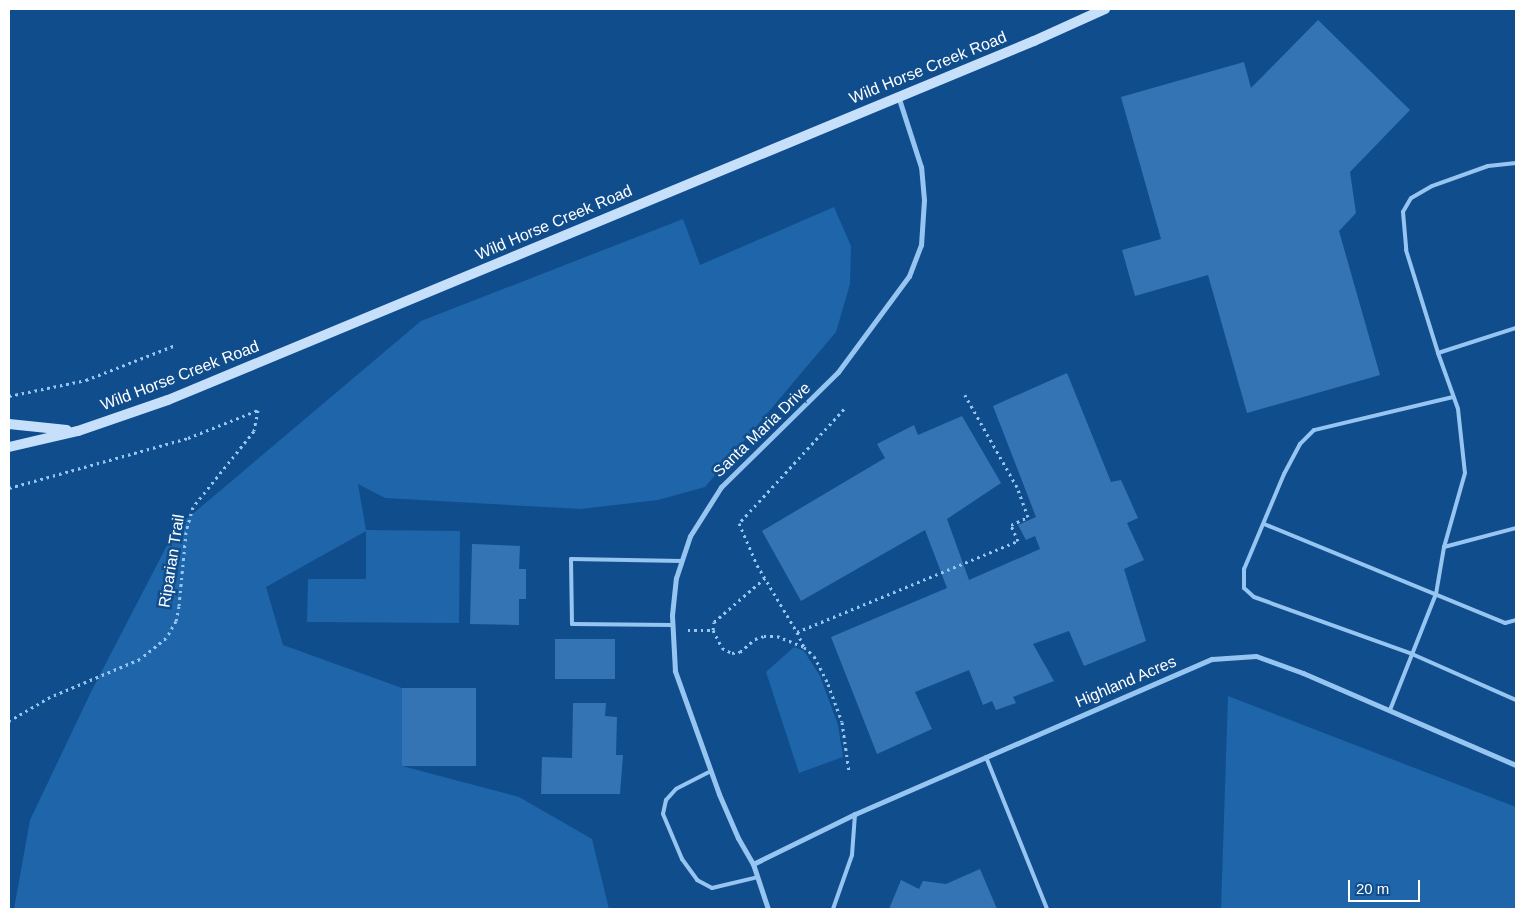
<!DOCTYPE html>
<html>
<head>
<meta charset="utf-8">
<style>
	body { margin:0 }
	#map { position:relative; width:1525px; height:918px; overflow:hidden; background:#104d8c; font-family:Arial,sans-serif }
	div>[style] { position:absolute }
	.green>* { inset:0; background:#1e65aa }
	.building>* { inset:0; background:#3474b4; transform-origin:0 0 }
	.path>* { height:3px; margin-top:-1.5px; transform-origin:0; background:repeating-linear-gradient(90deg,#97c5f2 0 2.5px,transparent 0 6.5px) }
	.lane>* { height:4px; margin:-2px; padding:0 2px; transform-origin:2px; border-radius:2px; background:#97c5f2 }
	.street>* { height:5px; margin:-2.5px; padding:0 2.5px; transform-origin:2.5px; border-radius:2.5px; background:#97c5f2 }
	.secondary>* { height:10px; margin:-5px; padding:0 5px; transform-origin:5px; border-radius:5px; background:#c6e0fc }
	span { translate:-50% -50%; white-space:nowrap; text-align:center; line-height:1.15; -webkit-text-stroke:5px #104d8c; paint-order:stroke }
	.street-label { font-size:16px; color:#fff }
	.frame { position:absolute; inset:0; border:10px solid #fff; pointer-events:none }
	.scale { position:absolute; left:1348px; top:880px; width:72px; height:22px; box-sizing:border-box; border:2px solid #fff; border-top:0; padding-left:6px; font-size:15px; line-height:18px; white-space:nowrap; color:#fff; -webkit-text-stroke:4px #104d8c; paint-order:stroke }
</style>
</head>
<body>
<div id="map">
	<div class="green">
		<i style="clip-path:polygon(834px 207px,851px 246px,850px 284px,836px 332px,705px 487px,658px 500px,581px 509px,385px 498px,358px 484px,366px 530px,460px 531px,459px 623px,307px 622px,308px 579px,366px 579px,366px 531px,266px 587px,283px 645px,402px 688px,402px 766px,519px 797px,592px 839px,609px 909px,14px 909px,30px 820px,91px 692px,176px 528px,421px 321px,683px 219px,700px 265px)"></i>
		<i style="clip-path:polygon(794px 647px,804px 651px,820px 676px,838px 725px,843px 757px,799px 773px,766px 672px)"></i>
		<i style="clip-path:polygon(1228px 696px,1516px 807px,1516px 909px,1221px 909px)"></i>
	</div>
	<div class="building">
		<i style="clip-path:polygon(1318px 20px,1410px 110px,1350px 172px,1356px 213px,1339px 231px,1380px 375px,1247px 413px,1208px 275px,1135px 296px,1122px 250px,1161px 239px,1121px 97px,1244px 62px,1251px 88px)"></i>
		<i style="clip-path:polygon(1067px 373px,1111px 482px,1121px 480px,1138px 518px,1127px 523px,1144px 560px,1124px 569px,1146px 641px,1084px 666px,1069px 631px,1033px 644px,1054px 681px,1013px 697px,1016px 703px,996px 710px,992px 701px,983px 705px,969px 670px,915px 692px,932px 729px,877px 754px,831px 637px,947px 588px,925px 530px,801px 601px,762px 531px,885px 458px,877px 444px,914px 425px,918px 435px,962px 416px,1001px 483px,947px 519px,969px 580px,1040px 549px,1035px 536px,1026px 540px,1018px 525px,1036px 517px,993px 406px)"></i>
		<i style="clip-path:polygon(472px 544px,520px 546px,519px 569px,526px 569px,526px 599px,519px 599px,519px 625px,470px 624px)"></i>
		<i style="left:555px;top:639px;width:60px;height:40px"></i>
		<i style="left:402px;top:688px;width:74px;height:78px"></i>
		<i style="clip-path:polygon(573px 703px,606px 703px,605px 716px,617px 717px,616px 755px,623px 755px,620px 794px,541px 794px,542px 757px,572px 758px)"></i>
		<i style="clip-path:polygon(980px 869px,997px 909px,889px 909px,901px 880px,919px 889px,923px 881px,946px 884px)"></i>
	</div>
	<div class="path">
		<i style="left:9px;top:396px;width:79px;rotate:-11.7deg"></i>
		<i style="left:86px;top:380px;width:97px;rotate:-21.3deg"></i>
		<i style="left:844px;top:409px;width:155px;rotate:132.6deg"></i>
		<i style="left:739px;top:523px;width:46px;rotate:66.8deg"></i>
		<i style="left:757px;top:565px;width:78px;rotate:59.2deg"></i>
		<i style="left:797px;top:632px;width:239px;rotate:-22.4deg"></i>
		<i style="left:1018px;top:541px;width:17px;rotate:-114deg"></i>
		<i style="left:1011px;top:525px;width:19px;rotate:-25deg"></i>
		<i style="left:1028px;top:517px;width:32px;rotate:-110deg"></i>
		<i style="left:1017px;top:487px;width:106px;rotate:-119.5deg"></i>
		<i style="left:9px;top:488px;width:186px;rotate:-15.6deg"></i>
		<i style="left:188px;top:438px;width:75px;rotate:-21.8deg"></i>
		<i style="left:258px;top:410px;width:21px;rotate:101deg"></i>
		<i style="left:254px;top:431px;width:97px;rotate:128.8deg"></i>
		<i style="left:193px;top:507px;width:26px;rotate:106deg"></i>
		<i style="left:186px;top:532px;width:74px;rotate:95.4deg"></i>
		<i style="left:179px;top:606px;width:15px;rotate:101deg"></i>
		<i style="left:176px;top:621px;width:20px;rotate:120deg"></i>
		<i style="left:166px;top:638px;width:33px;rotate:141deg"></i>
		<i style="left:140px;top:659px;width:98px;rotate:157.1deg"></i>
		<i style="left:50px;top:697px;width:48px;rotate:149.7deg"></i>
		<i style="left:688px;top:630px;width:25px"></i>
		<i style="left:713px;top:630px;width:20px;rotate:63deg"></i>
		<i style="left:722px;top:648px;width:11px;rotate:27deg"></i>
		<i style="left:732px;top:653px;width:8px;rotate:-7deg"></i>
		<i style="left:740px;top:652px;width:20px;rotate:-41deg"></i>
		<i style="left:755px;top:639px;width:9px;rotate:-18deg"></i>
		<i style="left:764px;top:636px;width:13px"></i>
		<i style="left:777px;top:636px;width:29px;rotate:22deg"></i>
		<i style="left:804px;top:647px;width:13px;rotate:42deg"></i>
		<i style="left:814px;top:656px;width:31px;rotate:63deg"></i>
		<i style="left:828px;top:684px;width:40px;rotate:69.8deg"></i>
		<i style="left:842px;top:722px;width:50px;rotate:82deg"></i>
		<i style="left:713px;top:630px;width:8px;rotate:-83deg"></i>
		<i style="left:714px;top:622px;width:69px;rotate:-40.9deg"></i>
		<i style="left:797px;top:632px;width:17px;rotate:65deg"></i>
	</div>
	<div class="lane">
		<i style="left:1516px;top:163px;width:28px;rotate:174deg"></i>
		<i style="left:1488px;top:166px;width:59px;rotate:160.3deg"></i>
		<i style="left:1432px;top:186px;width:24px;rotate:150deg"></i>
		<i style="left:1411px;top:198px;width:16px;rotate:120deg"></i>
		<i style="left:1403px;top:212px;width:38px;rotate:85deg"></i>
		<i style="left:1406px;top:250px;width:108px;rotate:72.7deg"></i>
		<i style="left:1438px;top:353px;width:82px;rotate:-17.8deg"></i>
		<i style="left:1438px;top:353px;width:59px;rotate:70.3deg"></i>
		<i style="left:1458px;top:409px;width:64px;rotate:83.8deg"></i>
		<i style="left:1465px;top:473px;width:77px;rotate:105.8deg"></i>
		<i style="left:1453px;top:397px;width:143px;rotate:166.6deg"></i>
		<i style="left:1314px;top:430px;width:20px;rotate:135deg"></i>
		<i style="left:1300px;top:444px;width:34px;rotate:118deg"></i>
		<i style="left:1284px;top:474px;width:103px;rotate:112.8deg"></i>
		<i style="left:1244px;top:569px;width:19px;rotate:90deg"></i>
		<i style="left:1244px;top:588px;width:13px;rotate:42deg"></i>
		<i style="left:1254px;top:597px;width:168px;rotate:19.8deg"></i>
		<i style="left:1412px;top:654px;width:114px;rotate:23.9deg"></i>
		<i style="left:1264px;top:524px;width:261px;rotate:22.3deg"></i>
		<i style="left:1505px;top:623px;width:11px;rotate:-15deg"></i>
		<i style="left:673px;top:625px;width:101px;rotate:-179.4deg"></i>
		<i style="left:572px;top:624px;width:65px;rotate:-90.9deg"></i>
		<i style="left:571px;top:559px;width:111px;rotate:1deg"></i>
		<i style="left:1390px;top:710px;width:125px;rotate:-68.4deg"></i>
		<i style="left:1436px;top:594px;width:48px;rotate:-80.3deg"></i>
		<i style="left:1444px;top:547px;width:74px;rotate:-14.8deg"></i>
		<i style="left:986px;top:757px;width:164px;rotate:68.1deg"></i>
		<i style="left:711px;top:771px;width:39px;rotate:153deg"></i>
		<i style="left:676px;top:789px;width:15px;rotate:132deg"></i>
		<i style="left:666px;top:800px;width:14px;rotate:102deg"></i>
		<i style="left:663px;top:814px;width:49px;rotate:67.1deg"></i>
		<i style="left:682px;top:859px;width:26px;rotate:54deg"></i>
		<i style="left:697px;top:880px;width:17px;rotate:28deg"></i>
		<i style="left:712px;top:888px;width:47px;rotate:-13.4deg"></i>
		<i style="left:833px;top:909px;width:57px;rotate:-70.6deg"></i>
		<i style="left:852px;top:855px;width:41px;rotate:-85.8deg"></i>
	</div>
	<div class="street">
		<i style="left:753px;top:864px;width:114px;rotate:-26.1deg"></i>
		<i style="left:855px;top:814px;width:389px;rotate:-23.5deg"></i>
		<i style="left:1212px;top:659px;width:44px;rotate:-3.9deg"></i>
		<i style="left:1256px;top:656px;width:50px;rotate:19.9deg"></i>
		<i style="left:1303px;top:673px;width:232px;rotate:23.4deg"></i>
		<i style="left:768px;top:909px;width:47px;rotate:-108.4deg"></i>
		<i style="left:753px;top:864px;width:30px;rotate:-120deg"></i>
		<i style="left:738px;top:838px;width:48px;rotate:-113.4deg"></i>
		<i style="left:719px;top:794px;width:131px;rotate:-109.7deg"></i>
		<i style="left:675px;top:671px;width:56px;rotate:-93.1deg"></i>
		<i style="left:672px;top:615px;width:37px;rotate:-84deg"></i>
		<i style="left:676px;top:578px;width:44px;rotate:-71.6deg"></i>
		<i style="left:690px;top:536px;width:58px;rotate:-57.7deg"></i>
		<i style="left:721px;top:487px;width:164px;rotate:-44.5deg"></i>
		<i style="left:838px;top:372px;width:119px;rotate:-53.5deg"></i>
		<i style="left:909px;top:276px;width:33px;rotate:-69deg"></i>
		<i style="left:921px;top:245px;width:45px;rotate:-86.2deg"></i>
		<i style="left:924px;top:200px;width:33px;rotate:-95deg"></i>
		<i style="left:921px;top:167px;width:75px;rotate:-107.9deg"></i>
	</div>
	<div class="secondary">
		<i style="left:9px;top:424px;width:58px;rotate:5.9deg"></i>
		<i style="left:9px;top:447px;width:71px;rotate:-13.1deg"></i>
		<i style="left:78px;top:431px;width:95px;rotate:-19deg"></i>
		<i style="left:168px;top:400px;width:937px;rotate:-22.52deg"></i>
		<i style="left:1034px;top:41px;width:78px;rotate:-24.3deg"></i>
	</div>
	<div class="street-label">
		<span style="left:928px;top:68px;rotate:-22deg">Wild Horse Creek Road</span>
		<span style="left:554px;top:223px;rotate:-23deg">Wild Horse Creek Road</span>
		<span style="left:180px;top:376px;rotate:-21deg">Wild Horse Creek Road</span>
		<span style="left:762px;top:430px;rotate:-44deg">Santa Maria Drive</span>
		<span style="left:172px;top:561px;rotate:-81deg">Riparian Trail</span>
		<span style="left:1126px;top:682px;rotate:-23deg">Highland Acres</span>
	</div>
	<div class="frame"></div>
	<div class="scale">20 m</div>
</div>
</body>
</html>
